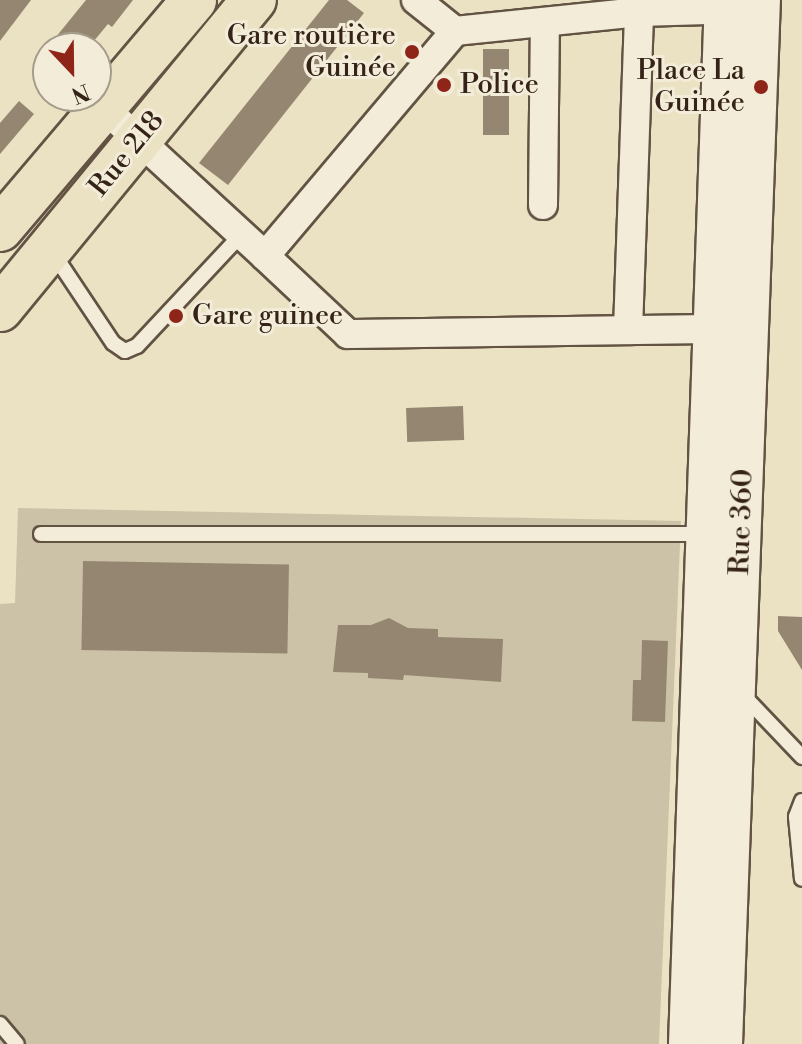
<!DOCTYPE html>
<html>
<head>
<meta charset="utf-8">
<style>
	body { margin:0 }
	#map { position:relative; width:802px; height:1044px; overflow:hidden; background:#ebe2c4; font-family:"Libre Bodoni",serif }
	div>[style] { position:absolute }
	.green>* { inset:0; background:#ccc2a7 }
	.building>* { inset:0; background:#948671; transform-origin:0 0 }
	.roads { filter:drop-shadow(2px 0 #625343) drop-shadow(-2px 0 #625343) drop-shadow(0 2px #625343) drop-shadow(0 -2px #625343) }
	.lane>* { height:14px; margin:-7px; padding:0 7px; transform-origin:7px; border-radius:7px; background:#f2ecd9 }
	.street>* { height:28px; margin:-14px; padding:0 14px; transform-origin:14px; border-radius:14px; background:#f2ecd9 }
	.secondary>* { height:40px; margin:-20px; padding:0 20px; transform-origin:20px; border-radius:20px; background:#f2ecd9 }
	.highway>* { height:44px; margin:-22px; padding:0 22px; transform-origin:22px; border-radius:22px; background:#ebe2c4 }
	.dots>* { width:22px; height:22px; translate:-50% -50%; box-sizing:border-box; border:4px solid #f2ecd9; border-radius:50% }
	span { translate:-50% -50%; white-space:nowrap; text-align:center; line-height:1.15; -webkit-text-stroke:6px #f2ecd9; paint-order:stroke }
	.poi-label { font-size:28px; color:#352318 }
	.right { translate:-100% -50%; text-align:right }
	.left { translate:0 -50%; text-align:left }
	.street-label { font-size:28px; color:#352318 }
	.north { position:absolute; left:32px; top:32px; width:80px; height:80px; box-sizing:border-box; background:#f2ecd9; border:2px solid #a69c8c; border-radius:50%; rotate:158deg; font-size:22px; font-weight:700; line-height:32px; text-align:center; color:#352318 }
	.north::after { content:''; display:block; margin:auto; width:28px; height:36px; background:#8f2418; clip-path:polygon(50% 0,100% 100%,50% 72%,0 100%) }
</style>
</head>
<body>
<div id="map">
	<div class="green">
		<i style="clip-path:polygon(18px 508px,681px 521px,659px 1044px,0 1044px,0 604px,15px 603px)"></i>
	</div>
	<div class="building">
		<i style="clip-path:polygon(0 0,31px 0,0 41px)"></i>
		<i style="clip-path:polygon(86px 0,133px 0,112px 27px,108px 24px,88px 48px,47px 48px)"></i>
		<i style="clip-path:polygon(329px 0,347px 0,364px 13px,228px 185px,199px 163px)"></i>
		<i style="left:483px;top:49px;width:26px;height:86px"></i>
		<i style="clip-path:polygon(19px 101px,34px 114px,0 154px,0 123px)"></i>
		<i style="left:463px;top:406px;width:34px;height:57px;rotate:88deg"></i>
		<i style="left:83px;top:561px;width:206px;height:89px;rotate:1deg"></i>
		<i style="clip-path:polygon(778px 616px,802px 617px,802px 670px,778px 631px)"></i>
		<i style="clip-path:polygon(389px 618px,408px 628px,438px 629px,438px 637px,503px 639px,501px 682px,404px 675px,403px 680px,368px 678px,368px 673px,333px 672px,338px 625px,371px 625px)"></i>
		<i style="clip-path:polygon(642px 640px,668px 641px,665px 722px,632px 721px,633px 680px,641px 680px)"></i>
	</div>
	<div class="roads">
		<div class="lane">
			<i style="left:53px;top:253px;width:108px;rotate:56.3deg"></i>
			<i style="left:113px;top:343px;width:14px;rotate:34deg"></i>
			<i style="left:125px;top:351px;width:13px;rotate:-23deg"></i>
			<i style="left:137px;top:346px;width:152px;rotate:-46.9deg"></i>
			<i style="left:41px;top:534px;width:665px"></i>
			<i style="left:743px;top:695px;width:86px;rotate:46.4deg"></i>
			<i style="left:802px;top:801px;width:17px;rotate:111deg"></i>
			<i style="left:796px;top:817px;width:62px;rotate:84.5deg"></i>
			<i style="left:0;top:1024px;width:26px;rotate:50deg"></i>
		</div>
		<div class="street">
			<i style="left:416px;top:0;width:50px;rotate:38.5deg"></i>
			<i style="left:103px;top:107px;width:220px;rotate:42.6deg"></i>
			<i style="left:543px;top:205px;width:183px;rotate:-89.4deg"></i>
			<i style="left:713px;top:329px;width:365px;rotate:179.2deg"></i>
			<i style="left:348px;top:334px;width:114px;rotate:-136.8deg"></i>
			<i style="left:265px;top:256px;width:294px;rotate:-49.8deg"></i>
			<i style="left:455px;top:31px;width:185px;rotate:-5.9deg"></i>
			<i style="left:639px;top:12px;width:104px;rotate:-1.7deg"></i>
			<i style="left:628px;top:330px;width:318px;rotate:-88deg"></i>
		</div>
		<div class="secondary">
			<i style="left:689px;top:1044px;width:1045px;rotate:-88.03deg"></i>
			<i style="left:722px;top:1044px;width:1045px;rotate:-87.92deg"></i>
		</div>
		<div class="highway">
			<i style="left:0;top:229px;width:300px;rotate:-49.7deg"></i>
			<i style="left:0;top:309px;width:400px;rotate:-50.6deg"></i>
		</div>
	</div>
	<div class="dots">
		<i style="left:412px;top:52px;background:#8f2418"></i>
		<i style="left:444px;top:85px;background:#8f2418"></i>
		<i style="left:761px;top:87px;background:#8f2418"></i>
		<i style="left:176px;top:316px;background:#8f2418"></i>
	</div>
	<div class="poi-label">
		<span class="right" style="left:396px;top:52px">Gare routière<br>Guinée</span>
		<span class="right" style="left:745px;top:87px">Place La<br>Guinée</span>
		<span class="left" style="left:460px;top:85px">Police</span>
		<span class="left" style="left:192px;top:316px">Gare guinee</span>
	</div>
	<div class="street-label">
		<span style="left:127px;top:154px;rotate:-51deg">Rue 218</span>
		<span style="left:742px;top:522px;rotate:-88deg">Rue 360</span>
	</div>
	<div class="north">N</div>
</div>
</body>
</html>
